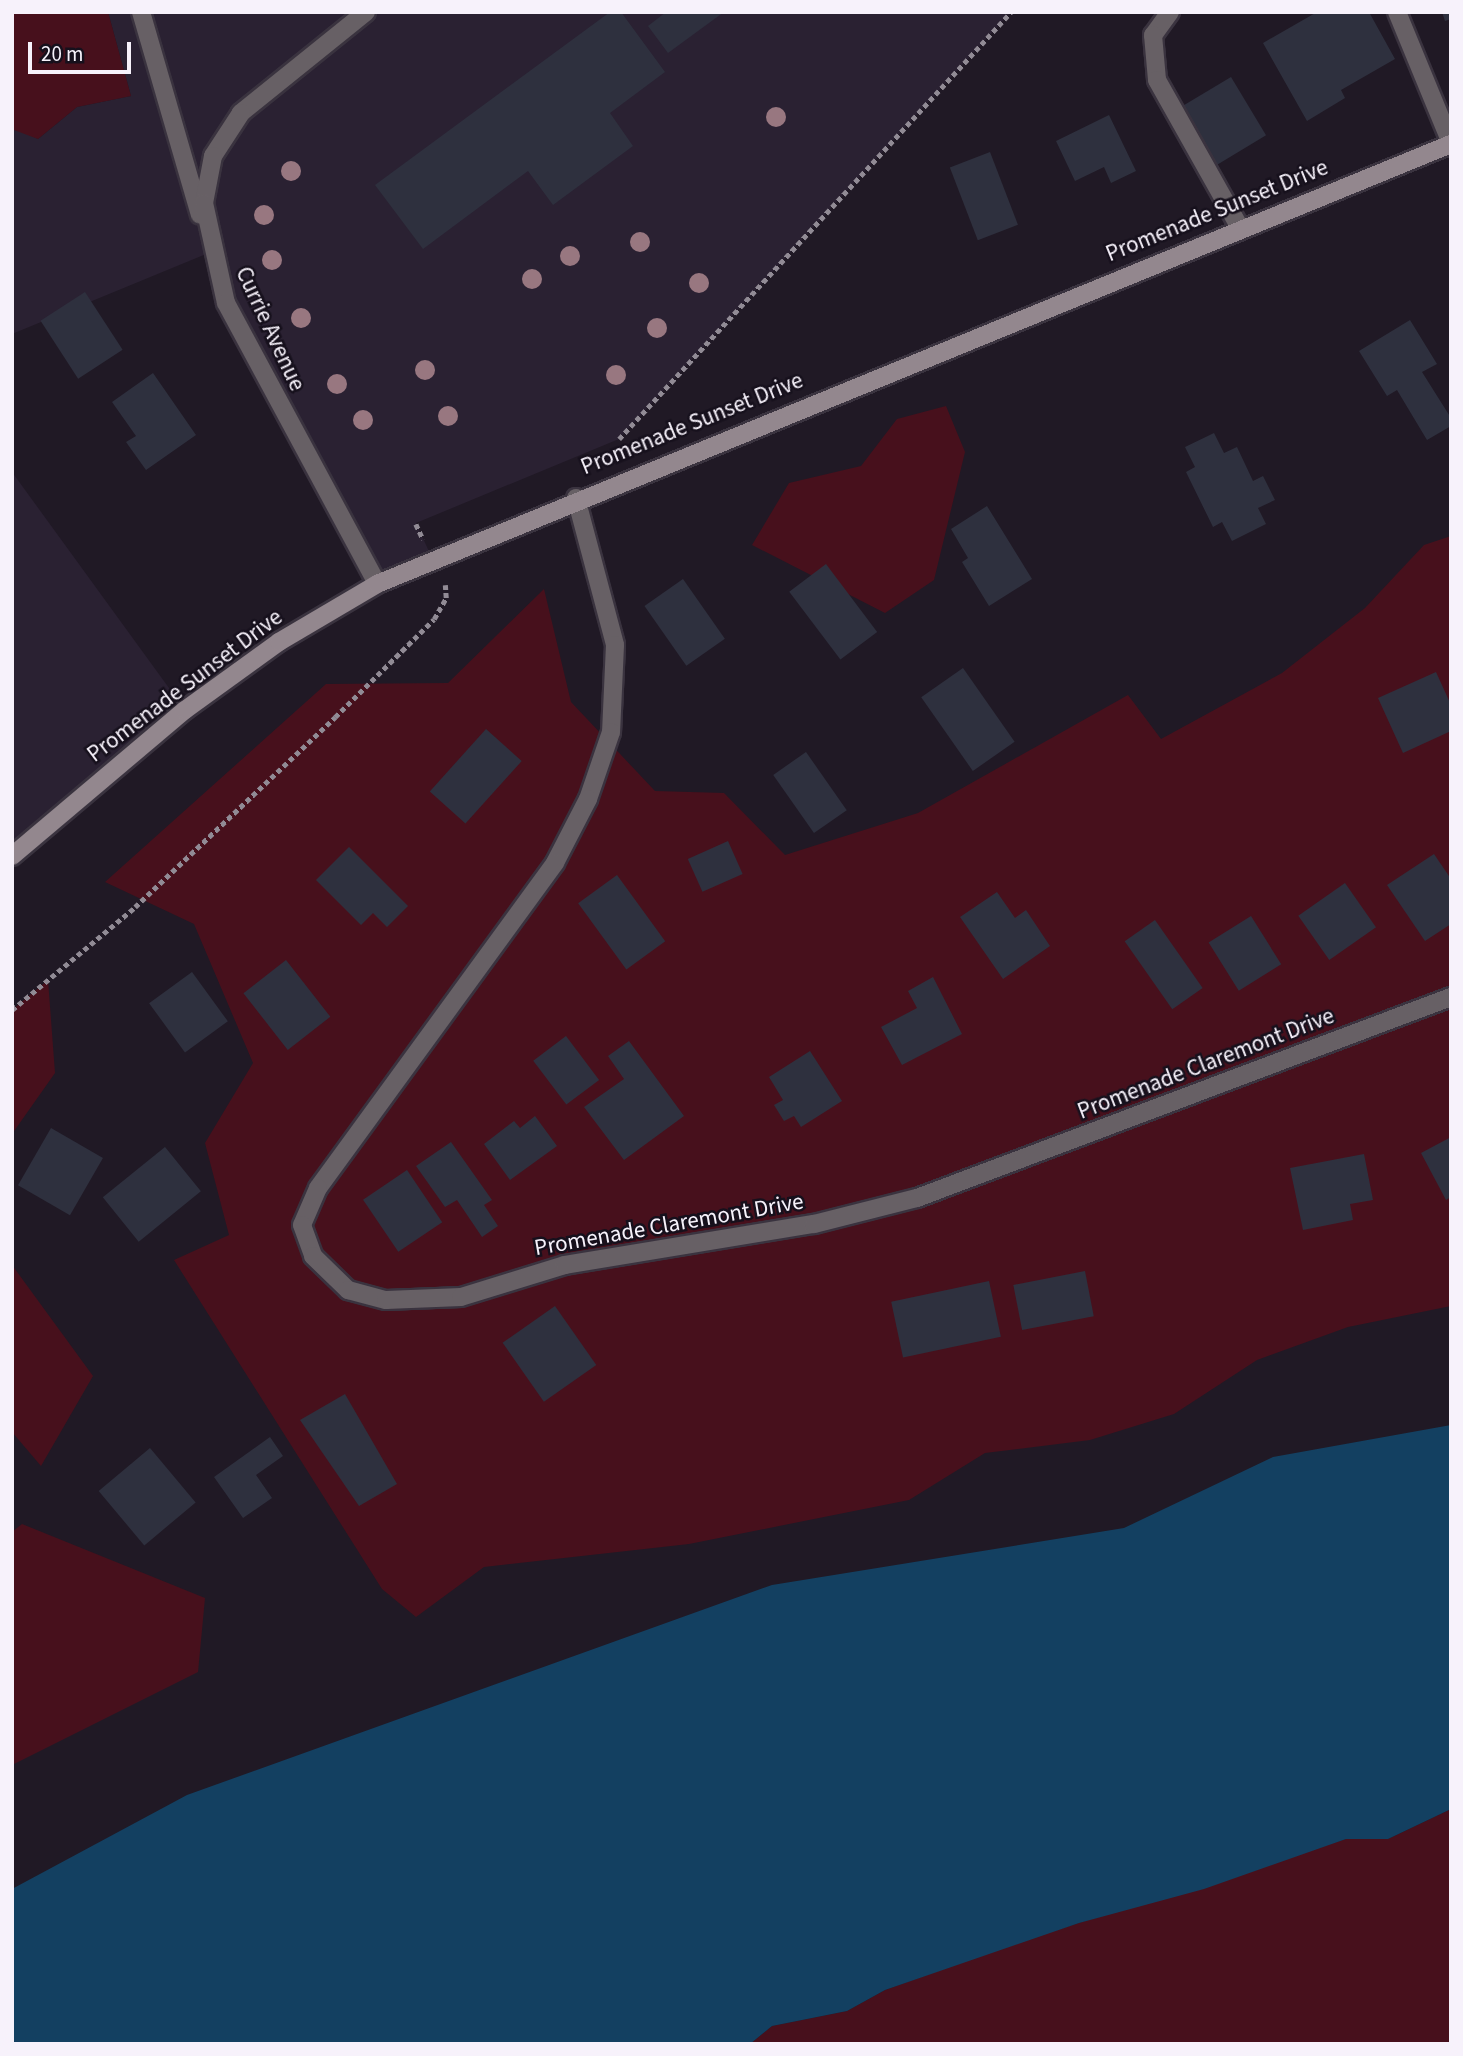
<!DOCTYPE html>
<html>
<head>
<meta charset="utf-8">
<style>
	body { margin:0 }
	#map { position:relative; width:1463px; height:2056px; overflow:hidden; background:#201925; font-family:"Source Sans 3",sans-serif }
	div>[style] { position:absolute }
	.built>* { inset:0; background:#2a2132 }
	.green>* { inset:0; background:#47101c }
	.water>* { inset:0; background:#134061 }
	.building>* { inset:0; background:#2e303e; transform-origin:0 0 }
	.path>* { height:4.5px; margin-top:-2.25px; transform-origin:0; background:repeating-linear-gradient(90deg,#918b95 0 5px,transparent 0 8.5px) }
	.roads { filter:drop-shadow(2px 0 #3a333f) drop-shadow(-2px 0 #3a333f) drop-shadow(0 2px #3a333f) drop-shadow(0 -2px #3a333f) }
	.lane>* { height:18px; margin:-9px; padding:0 9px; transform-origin:9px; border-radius:9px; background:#676065 }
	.street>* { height:18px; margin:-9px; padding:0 9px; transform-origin:9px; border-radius:9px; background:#676065 }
	.secondary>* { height:18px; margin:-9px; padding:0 9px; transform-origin:9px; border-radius:9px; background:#93878e }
	.trees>* { width:20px; height:20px; margin:-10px; border-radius:50%; background:#987780 }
	span { translate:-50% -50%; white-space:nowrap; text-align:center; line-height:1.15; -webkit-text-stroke:5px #16101c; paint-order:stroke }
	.street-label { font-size:23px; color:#f7f2fb }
	.frame { position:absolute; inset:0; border:14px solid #f7f2fb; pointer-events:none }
	.scale { position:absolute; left:28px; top:42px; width:103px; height:32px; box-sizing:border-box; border:4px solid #f7f2fb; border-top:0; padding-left:9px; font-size:21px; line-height:24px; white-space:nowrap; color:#f7f2fb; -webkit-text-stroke:5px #16101c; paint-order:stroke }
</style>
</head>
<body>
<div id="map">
	<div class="built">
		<i style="clip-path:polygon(108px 12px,1011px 12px,619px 439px,416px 523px,432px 558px,377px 584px,251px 357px,211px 252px,12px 334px,12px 127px,38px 139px,77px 107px,131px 96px)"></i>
		<i style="clip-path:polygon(12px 472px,185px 710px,12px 856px)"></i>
	</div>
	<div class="green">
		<i style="clip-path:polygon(12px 12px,108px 12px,131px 96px,77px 107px,38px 139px,14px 130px)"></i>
		<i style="clip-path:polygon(946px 406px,965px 452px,934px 580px,885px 613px,752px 545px,789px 483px,861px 466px,897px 419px)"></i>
		<i style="clip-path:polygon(1451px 536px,1451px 1306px,1348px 1327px,1257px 1360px,1174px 1414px,1090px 1440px,985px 1453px,909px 1500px,689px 1544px,484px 1567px,416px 1617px,382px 1589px,174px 1260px,229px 1235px,205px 1143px,253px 1063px,194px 924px,105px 882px,326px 684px,448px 683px,544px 589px,571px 702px,655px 791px,724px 793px,785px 855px,918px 813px,1128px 695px,1161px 739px,1282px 673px,1365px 608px,1424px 545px)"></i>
		<i style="clip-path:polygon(48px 980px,55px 1073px,12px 1134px,12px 1010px)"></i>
		<i style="clip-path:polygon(12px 1265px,93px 1376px,41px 1466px,12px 1432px)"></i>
		<i style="clip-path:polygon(22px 1524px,205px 1598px,198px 1672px,12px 1765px,12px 1532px)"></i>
		<i style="clip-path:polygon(1451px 1809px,1451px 2044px,750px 2044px,772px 2026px,847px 2011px,885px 1990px,1028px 1939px,1346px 1839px,1388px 1839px)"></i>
	</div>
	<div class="water">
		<i style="clip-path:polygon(1451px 1425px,1451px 1809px,1388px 1839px,1346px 1839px,1204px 1889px,1079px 1923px,885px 1990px,847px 2011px,772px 2026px,750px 2044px,12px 2044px,12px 1889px,187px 1795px,772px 1585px,1124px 1528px,1273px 1457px)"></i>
	</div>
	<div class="building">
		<i style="clip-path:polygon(610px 12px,621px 12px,665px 72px,610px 113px,633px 146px,553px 205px,528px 171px,423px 249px,375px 185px)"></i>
		<i style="clip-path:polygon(666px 12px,724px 12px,668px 53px,648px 26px)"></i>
		<i style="clip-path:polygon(1317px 12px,1369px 12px,1395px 59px,1341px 90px,1345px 98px,1307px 121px,1263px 43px)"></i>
		<i style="clip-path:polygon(1442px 12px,1451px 12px,1451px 19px,1445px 21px)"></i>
		<i style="left:1231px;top:77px;width:68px;height:57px;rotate:59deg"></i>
		<i style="clip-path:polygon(1109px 115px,1136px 171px,1111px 183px,1104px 167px,1075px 181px,1056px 141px)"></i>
		<i style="left:990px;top:152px;width:78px;height:43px;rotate:69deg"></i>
		<i style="left:85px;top:292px;width:69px;height:53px;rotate:57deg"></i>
		<i style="clip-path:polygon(1410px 320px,1437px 364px,1422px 372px,1451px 418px,1451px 426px,1427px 440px,1397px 390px,1387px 396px,1359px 351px)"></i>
		<i style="clip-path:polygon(153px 373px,196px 435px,146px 470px,126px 442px,136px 436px,112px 402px)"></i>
		<i style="clip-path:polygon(1214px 433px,1224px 453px,1237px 447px,1253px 481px,1263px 476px,1275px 500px,1258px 508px,1266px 524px,1232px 541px,1222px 522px,1213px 527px,1186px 472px,1195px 467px,1185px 447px)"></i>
		<i style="clip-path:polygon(987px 506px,1032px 579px,989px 606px,962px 562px,968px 558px,951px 529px)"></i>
		<i style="left:826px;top:564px;width:85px;height:46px;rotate:53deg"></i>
		<i style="left:683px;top:579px;width:73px;height:47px;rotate:55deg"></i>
		<i style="left:963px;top:668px;width:90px;height:51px;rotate:55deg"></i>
		<i style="clip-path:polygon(1436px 672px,1451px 705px,1451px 731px,1403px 753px,1378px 698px)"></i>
		<i style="left:486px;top:729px;width:48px;height:84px;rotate:42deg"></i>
		<i style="left:806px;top:752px;width:71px;height:40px;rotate:55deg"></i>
		<i style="left:728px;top:841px;width:36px;height:44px;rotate:66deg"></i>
		<i style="clip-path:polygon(349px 847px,408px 906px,387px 927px,373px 913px,361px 925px,316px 880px)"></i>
		<i style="clip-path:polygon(1434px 854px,1451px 879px,1451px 924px,1425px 941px,1387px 885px)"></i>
		<i style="left:617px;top:875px;width:82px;height:48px;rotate:54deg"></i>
		<i style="left:1345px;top:883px;width:54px;height:57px;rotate:55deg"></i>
		<i style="clip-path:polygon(997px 892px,1015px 918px,1026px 910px,1050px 946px,1003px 979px,960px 917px)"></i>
		<i style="left:1251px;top:916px;width:57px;height:50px;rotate:58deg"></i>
		<i style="left:1155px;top:920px;width:83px;height:37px;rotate:55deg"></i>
		<i style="left:286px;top:960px;width:72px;height:54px;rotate:52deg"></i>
		<i style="left:192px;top:972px;width:61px;height:53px;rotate:54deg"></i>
		<i style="clip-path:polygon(933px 977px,962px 1034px,902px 1065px,881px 1027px,917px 1008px,908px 991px)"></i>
		<i style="left:566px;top:1036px;width:55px;height:41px;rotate:53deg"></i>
		<i style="clip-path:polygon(629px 1041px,684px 1116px,624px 1160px,584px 1107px,624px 1079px,608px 1056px)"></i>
		<i style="clip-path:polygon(810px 1051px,842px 1101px,801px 1127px,794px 1116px,784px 1121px,774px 1105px,783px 1100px,769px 1077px)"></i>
		<i style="clip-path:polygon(535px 1116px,557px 1146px,510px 1180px,484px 1144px,514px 1121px,520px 1128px)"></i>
		<i style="left:51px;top:1128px;width:60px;height:66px;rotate:30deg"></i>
		<i style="clip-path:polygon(1451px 1137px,1451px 1197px,1446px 1200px,1421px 1153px)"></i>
		<i style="clip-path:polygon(451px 1142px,492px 1200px,484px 1205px,498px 1226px,482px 1237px,457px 1200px,445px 1207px,416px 1166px)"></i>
		<i style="left:165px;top:1147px;width:57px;height:80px;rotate:51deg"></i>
		<i style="clip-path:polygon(1364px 1154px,1373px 1200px,1350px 1204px,1353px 1220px,1303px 1230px,1290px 1168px)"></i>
		<i style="left:407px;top:1170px;width:63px;height:53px;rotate:56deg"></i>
		<i style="left:1085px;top:1271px;width:46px;height:73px;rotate:79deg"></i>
		<i style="left:989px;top:1281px;width:57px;height:100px;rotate:78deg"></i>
		<i style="left:555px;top:1306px;width:72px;height:64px;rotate:55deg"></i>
		<i style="clip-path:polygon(345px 1394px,397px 1484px,359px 1506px,300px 1420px)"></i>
		<i style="clip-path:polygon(270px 1437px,283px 1456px,256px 1475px,272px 1498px,243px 1518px,214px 1477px)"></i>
		<i style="left:150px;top:1448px;width:71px;height:67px;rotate:50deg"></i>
	</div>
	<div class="path">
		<i style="left:619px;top:439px;width:580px;rotate:-47.45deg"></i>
		<i style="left:416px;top:524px;width:17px;rotate:65deg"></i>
		<i style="left:12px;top:1010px;width:160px;rotate:-39.9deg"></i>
		<i style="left:135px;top:907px;width:276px;rotate:-43.5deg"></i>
		<i style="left:335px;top:717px;width:139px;rotate:-44.7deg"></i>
		<i style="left:434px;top:619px;width:24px;rotate:-60deg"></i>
		<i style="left:446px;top:598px;width:13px;rotate:-94deg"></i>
	</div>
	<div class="roads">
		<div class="lane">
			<i style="left:1170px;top:12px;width:29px;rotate:126deg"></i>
			<i style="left:1153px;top:35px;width:45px;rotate:84.9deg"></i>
			<i style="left:1157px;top:80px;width:170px;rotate:60.7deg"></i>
			<i style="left:1397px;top:12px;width:142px;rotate:67.6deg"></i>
		</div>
		<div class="street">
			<i style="left:141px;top:12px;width:211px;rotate:73.8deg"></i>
			<i style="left:366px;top:12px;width:161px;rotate:141.1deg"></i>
			<i style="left:241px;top:113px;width:51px;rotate:123.1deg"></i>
			<i style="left:213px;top:156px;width:48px;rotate:100.8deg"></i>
			<i style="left:204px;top:203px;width:102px;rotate:77.6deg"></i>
			<i style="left:226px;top:303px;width:319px;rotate:61.7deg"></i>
			<i style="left:576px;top:498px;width:152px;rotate:75.1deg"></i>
			<i style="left:615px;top:645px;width:87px;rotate:92.6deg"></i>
			<i style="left:611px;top:732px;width:71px;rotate:108.9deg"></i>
			<i style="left:588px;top:799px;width:72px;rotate:117.3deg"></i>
			<i style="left:555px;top:863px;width:402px;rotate:126.1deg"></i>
			<i style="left:318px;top:1188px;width:40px;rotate:113.4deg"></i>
			<i style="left:302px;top:1225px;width:33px;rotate:70deg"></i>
			<i style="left:313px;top:1256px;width:49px;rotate:44.2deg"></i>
			<i style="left:348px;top:1290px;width:39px;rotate:15deg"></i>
			<i style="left:386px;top:1300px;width:75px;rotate:-2.3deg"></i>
			<i style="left:461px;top:1297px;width:109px;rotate:-17.1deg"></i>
			<i style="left:565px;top:1265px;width:252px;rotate:-9.4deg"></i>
			<i style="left:814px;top:1224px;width:106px;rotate:-14.2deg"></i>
			<i style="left:917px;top:1198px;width:571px;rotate:-20.63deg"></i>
		</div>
		<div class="secondary">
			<i style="left:12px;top:856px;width:226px;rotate:-40.2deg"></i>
			<i style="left:185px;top:710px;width:116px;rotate:-35.9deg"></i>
			<i style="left:279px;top:642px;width:114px;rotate:-30.6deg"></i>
			<i style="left:377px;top:584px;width:1161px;rotate:-22.28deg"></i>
		</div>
	</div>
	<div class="trees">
		<i style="left:776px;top:117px"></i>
		<i style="left:291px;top:171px"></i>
		<i style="left:264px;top:215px"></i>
		<i style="left:640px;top:242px"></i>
		<i style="left:570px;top:256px"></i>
		<i style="left:272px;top:260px"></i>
		<i style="left:532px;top:279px"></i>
		<i style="left:699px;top:283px"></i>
		<i style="left:301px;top:318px"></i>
		<i style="left:657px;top:328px"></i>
		<i style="left:425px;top:370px"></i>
		<i style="left:616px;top:375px"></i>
		<i style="left:337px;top:384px"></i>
		<i style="left:448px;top:416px"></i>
		<i style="left:363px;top:420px"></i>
	</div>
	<div class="street-label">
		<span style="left:1217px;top:211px;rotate:-22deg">Promenade Sunset Drive</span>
		<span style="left:270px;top:329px;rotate:65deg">Currie Avenue</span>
		<span style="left:692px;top:424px;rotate:-22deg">Promenade Sunset Drive</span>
		<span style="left:185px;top:686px;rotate:-37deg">Promenade Sunset Drive</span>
		<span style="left:1206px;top:1064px;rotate:-21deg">Promenade Claremont Drive</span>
		<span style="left:669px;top:1225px;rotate:-10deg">Promenade Claremont Drive</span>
	</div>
	<div class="frame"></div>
	<div class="scale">20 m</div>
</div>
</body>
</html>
